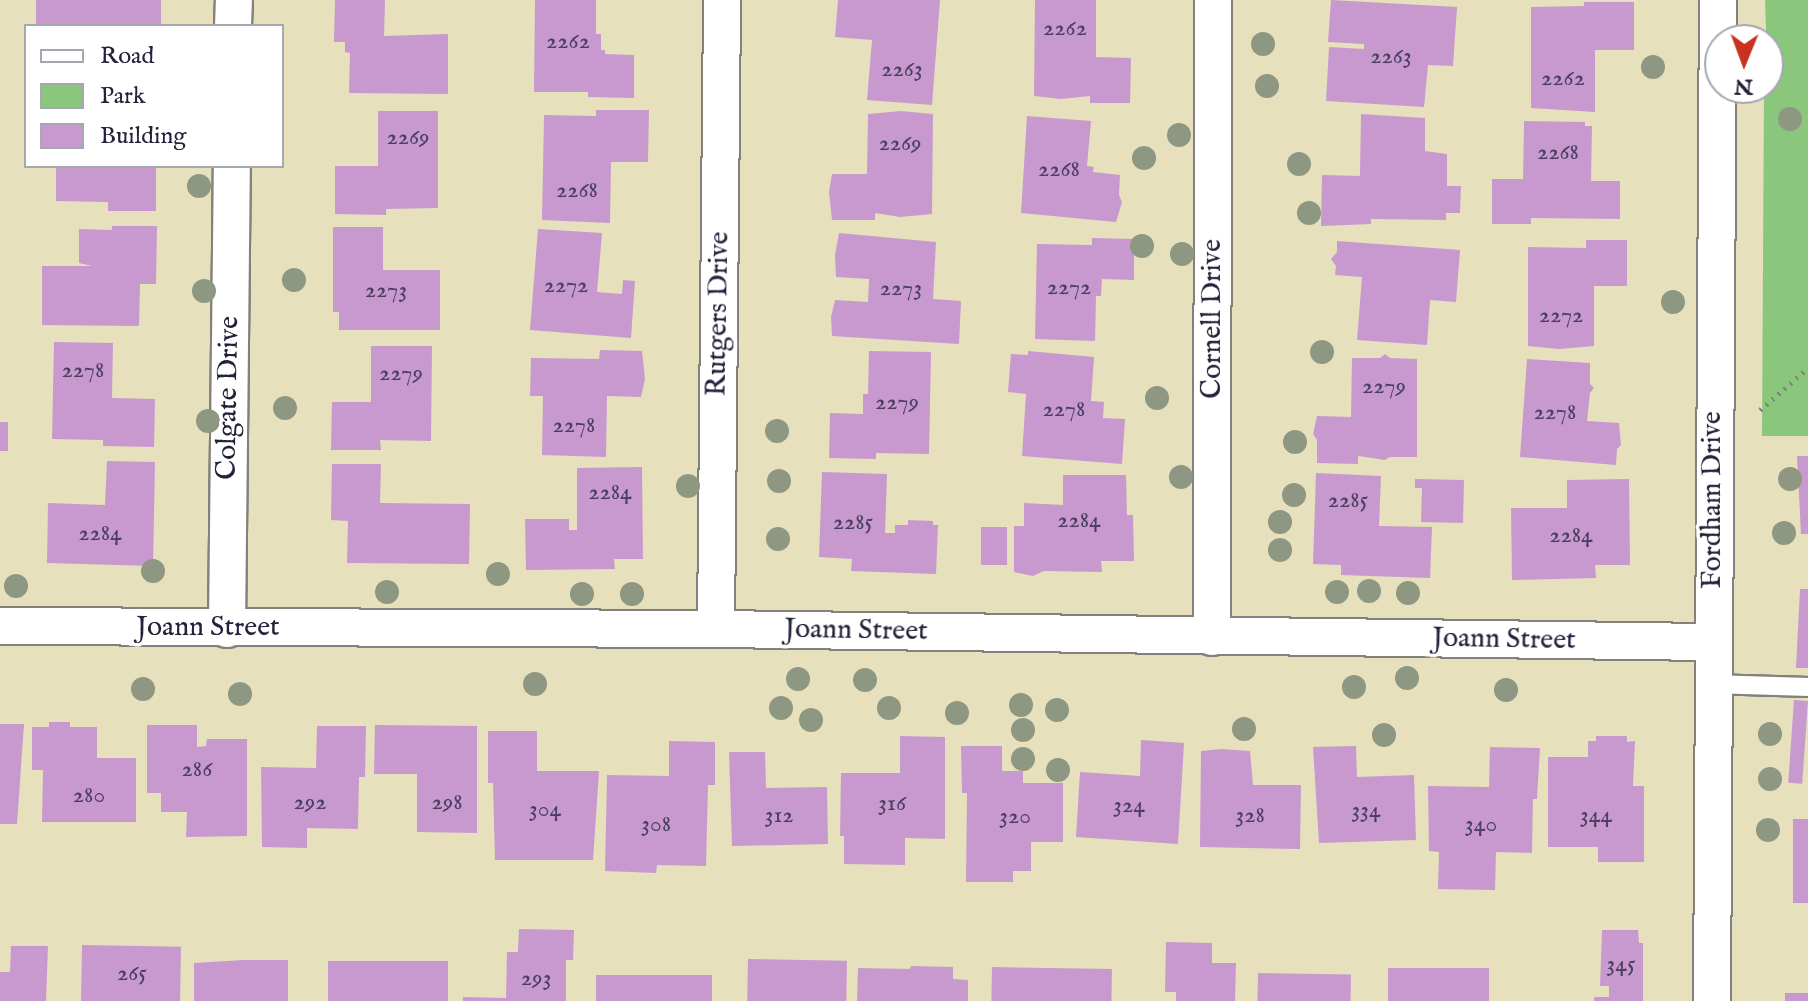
<!DOCTYPE html>
<html>
<head>
<meta charset="utf-8">
<style>
	body { margin:0 }
	#map { position:relative; width:1808px; height:1001px; overflow:hidden; background:#e6e0bc; font-family:"IM FELL English",serif }
	div>[style] { position:absolute }
	.green>* { inset:0; background:#8ac67c }
	.building>* { inset:0; background:#c899cf; transform-origin:0 0 }
	.path>* { height:5px; margin-top:-2.5px; transform-origin:0; background:repeating-linear-gradient(90deg,#84817c 0 2px,transparent 0 8px) }
	.roads { filter:drop-shadow(2px 0 #84817c) drop-shadow(-2px 0 #84817c) drop-shadow(0 2px #84817c) drop-shadow(0 -2px #84817c) }
	.service>* { height:18px; margin:-9px; padding:0 9px; transform-origin:9px; border-radius:9px; background:#fff }
	.minor>* { height:36px; margin:-18px; padding:0 18px; transform-origin:18px; border-radius:18px; background:#fff }
	.trees>* { width:24px; height:24px; margin:-12px; border-radius:50%; background:#8e9782 }
	span { translate:-50% -50%; white-space:nowrap; text-align:center; line-height:1.15; -webkit-text-stroke:7px #fff; paint-order:stroke }
	.number-label { font-size:24px; color:#4c4060 }
	.number-label span { -webkit-text-stroke-width:0 }
	.street-label { font-size:28px; color:#22223b }
	.legend { position:absolute; left:24px; top:24px; width:260px; height:144px; box-sizing:border-box; background:#fff; border:2px solid #a7a7b1; margin:0; padding:10px 14px; list-style:none; font-size:24px; color:#22223b }
	.legend li { display:flex; align-items:center; gap:16px; height:40px }
	.legend b { width:40px; border:2px solid #a7a7b1 }
	.north { position:absolute; left:1704px; top:24px; width:80px; height:80px; box-sizing:border-box; background:#fff; border:2px solid #a7a7b1; border-radius:50%; rotate:181deg; font-size:22px; font-weight:700; line-height:32px; text-align:center; color:#22223b }
	.north::after { content:''; display:block; margin:auto; width:28px; height:36px; background:#c8321e; clip-path:polygon(50% 0,100% 100%,50% 72%,0 100%) }
</style>
</head>
<body>
<div id="map">
	<div class="green">
		<i style="clip-path:polygon(1765px 0,1808px 0,1808px 436px,1762px 436px,1764px 88px,1768px 88px)"></i>
	</div>
	<div class="building">
		<i style="left:36px;top:0;width:125px;height:25px"></i>
		<i style="clip-path:polygon(335px 0,385px 0,384px 36px,448px 34px,448px 94px,349px 93px,350px 53px,345px 52px,345px 42px,334px 42px)"></i>
		<i style="clip-path:polygon(535px 0,596px 0,596px 34px,601px 34px,601px 50px,605px 50px,605px 54px,634px 55px,634px 98px,588px 97px,588px 92px,534px 92px)"></i>
		<i style="clip-path:polygon(838px 0,940px 0,932px 105px,867px 100px,872px 40px,835px 37px)"></i>
		<i style="clip-path:polygon(1035px 0,1096px 0,1096px 57px,1131px 58px,1130px 103px,1090px 103px,1090px 96px,1061px 99px,1034px 96px)"></i>
		<i style="clip-path:polygon(1331px 0,1457px 7px,1453px 66px,1428px 65px,1424px 107px,1326px 101px,1329px 47px,1364px 49px,1364px 44px,1328px 42px)"></i>
		<i style="clip-path:polygon(1584px 2px,1634px 2px,1634px 50px,1595px 50px,1595px 112px,1531px 108px,1531px 7px,1584px 6px)"></i>
		<i style="clip-path:polygon(596px 110px,649px 110px,648px 162px,611px 162px,610px 223px,542px 220px,544px 115px,596px 116px)"></i>
		<i style="clip-path:polygon(378px 111px,438px 111px,438px 208px,386px 209px,386px 215px,335px 214px,335px 166px,378px 166px)"></i>
		<i style="clip-path:polygon(901px 111px,933px 114px,932px 214px,900px 217px,875px 213px,875px 220px,832px 220px,829px 192px,832px 174px,867px 174px,868px 114px)"></i>
		<i style="clip-path:polygon(1361px 114px,1425px 118px,1425px 151px,1447px 154px,1447px 186px,1461px 186px,1460px 213px,1446px 213px,1446px 220px,1371px 219px,1371px 224px,1321px 226px,1322px 175px,1360px 176px)"></i>
		<i style="clip-path:polygon(1027px 116px,1091px 121px,1087px 166px,1094px 167px,1093px 172px,1120px 175px,1119px 195px,1122px 202px,1116px 222px,1021px 213px)"></i>
		<i style="clip-path:polygon(1524px 121px,1585px 122px,1585px 126px,1592px 126px,1591px 181px,1620px 181px,1620px 219px,1531px 218px,1531px 224px,1492px 224px,1492px 179px,1523px 179px)"></i>
		<i style="clip-path:polygon(56px 166px,156px 166px,156px 211px,108px 211px,108px 202px,56px 201px)"></i>
		<i style="clip-path:polygon(112px 226px,157px 226px,156px 284px,140px 284px,139px 326px,42px 325px,42px 266px,92px 266px,79px 263px,79px 229px,112px 230px)"></i>
		<i style="clip-path:polygon(333px 227px,383px 227px,383px 270px,440px 270px,440px 330px,339px 330px,339px 312px,333px 312px)"></i>
		<i style="clip-path:polygon(538px 229px,602px 233px,597px 292px,622px 294px,623px 280px,635px 281px,631px 338px,530px 330px)"></i>
		<i style="clip-path:polygon(839px 233px,936px 242px,933px 299px,961px 301px,959px 344px,832px 336px,831px 317px,835px 300px,868px 302px,869px 279px,836px 277px,835px 255px)"></i>
		<i style="clip-path:polygon(1092px 238px,1134px 239px,1134px 280px,1102px 279px,1101px 296px,1096px 296px,1095px 341px,1035px 339px,1037px 244px,1092px 245px)"></i>
		<i style="clip-path:polygon(1586px 240px,1627px 240px,1627px 286px,1594px 286px,1594px 346px,1559px 349px,1528px 346px,1528px 247px,1586px 248px)"></i>
		<i style="clip-path:polygon(1337px 241px,1460px 250px,1456px 302px,1430px 300px,1427px 345px,1357px 340px,1362px 277px,1335px 275px,1336px 266px,1331px 259px,1337px 252px)"></i>
		<i style="clip-path:polygon(54px 342px,113px 343px,112px 398px,155px 399px,154px 447px,103px 446px,103px 440px,52px 439px)"></i>
		<i style="clip-path:polygon(371px 346px,432px 346px,431px 441px,380px 440px,381px 450px,331px 450px,332px 402px,371px 402px)"></i>
		<i style="clip-path:polygon(600px 350px,642px 351px,645px 379px,641px 397px,607px 396px,606px 457px,542px 455px,543px 396px,530px 396px,531px 358px,599px 359px)"></i>
		<i style="clip-path:polygon(869px 351px,931px 352px,929px 454px,876px 453px,876px 459px,829px 458px,830px 413px,863px 414px,863px 394px,868px 394px)"></i>
		<i style="clip-path:polygon(1028px 351px,1094px 357px,1091px 401px,1104px 402px,1103px 418px,1125px 419px,1122px 464px,1022px 456px,1026px 394px,1008px 392px,1011px 354px,1028px 355px)"></i>
		<i style="clip-path:polygon(1385px 354px,1390px 358px,1417px 359px,1417px 457px,1390px 457px,1385px 460px,1358px 456px,1358px 464px,1317px 463px,1317px 440px,1313px 434px,1317px 416px,1351px 417px,1352px 358px,1380px 358px)"></i>
		<i style="clip-path:polygon(1527px 359px,1590px 363px,1590px 384px,1594px 388px,1590px 393px,1587px 421px,1619px 423px,1621px 445px,1617px 449px,1616px 465px,1520px 457px)"></i>
		<i style="left:0;top:422px;width:8px;height:29px"></i>
		<i style="clip-path:polygon(1797px 456px,1808px 456px,1808px 534px,1801px 534px)"></i>
		<i style="clip-path:polygon(107px 461px,155px 462px,153px 566px,47px 563px,48px 503px,105px 505px)"></i>
		<i style="clip-path:polygon(332px 464px,381px 464px,380px 503px,470px 504px,469px 564px,347px 563px,348px 521px,331px 520px)"></i>
		<i style="clip-path:polygon(642px 467px,643px 559px,614px 559px,615px 569px,526px 570px,525px 519px,569px 519px,569px 530px,577px 530px,577px 468px)"></i>
		<i style="clip-path:polygon(822px 472px,887px 474px,885px 533px,895px 533px,895px 525px,908px 525px,908px 520px,933px 521px,933px 525px,938px 525px,936px 574px,851px 571px,852px 559px,819px 557px)"></i>
		<i style="clip-path:polygon(1316px 473px,1381px 476px,1379px 526px,1432px 527px,1430px 578px,1341px 575px,1341px 565px,1313px 564px)"></i>
		<i style="clip-path:polygon(1063px 475px,1126px 475px,1127px 515px,1133px 515px,1134px 561px,1101px 561px,1102px 572px,1044px 571px,1033px 576px,1014px 572px,1014px 526px,1024px 526px,1024px 503px,1063px 505px)"></i>
		<i style="clip-path:polygon(1415px 479px,1464px 480px,1463px 523px,1421px 522px,1422px 488px,1415px 488px)"></i>
		<i style="clip-path:polygon(1629px 479px,1630px 565px,1595px 565px,1596px 578px,1512px 580px,1511px 508px,1567px 508px,1567px 480px)"></i>
		<i style="left:981px;top:527px;width:26px;height:38px"></i>
		<i style="clip-path:polygon(1800px 589px,1808px 589px,1808px 668px,1796px 668px)"></i>
		<i style="left:1794px;top:700px;width:14px;height:83px;rotate:4deg"></i>
		<i style="clip-path:polygon(49px 722px,70px 722px,70px 727px,97px 727px,97px 758px,136px 758px,136px 822px,42px 822px,43px 770px,32px 770px,32px 727px,49px 727px)"></i>
		<i style="clip-path:polygon(0 724px,24px 724px,17px 824px,0 824px)"></i>
		<i style="clip-path:polygon(147px 725px,197px 725px,197px 747px,206px 746px,207px 739px,247px 739px,247px 836px,186px 837px,187px 812px,161px 812px,161px 793px,147px 793px)"></i>
		<i style="clip-path:polygon(375px 725px,477px 726px,477px 833px,417px 832px,417px 774px,374px 774px)"></i>
		<i style="clip-path:polygon(317px 726px,366px 726px,365px 777px,359px 777px,358px 829px,307px 828px,307px 848px,262px 847px,261px 767px,316px 768px)"></i>
		<i style="clip-path:polygon(488px 731px,537px 731px,537px 771px,599px 771px,593px 860px,495px 860px,493px 783px,488px 783px)"></i>
		<i style="clip-path:polygon(900px 736px,945px 737px,945px 839px,905px 838px,905px 865px,844px 864px,844px 836px,840px 836px,841px 773px,900px 773px)"></i>
		<i style="clip-path:polygon(1596px 736px,1627px 736px,1627px 742px,1635px 741px,1633px 786px,1644px 786px,1644px 862px,1598px 862px,1598px 847px,1548px 847px,1548px 757px,1588px 757px,1588px 741px,1596px 741px)"></i>
		<i style="clip-path:polygon(1141px 740px,1184px 743px,1178px 844px,1076px 837px,1080px 772px,1140px 776px)"></i>
		<i style="clip-path:polygon(669px 741px,715px 742px,715px 785px,708px 785px,706px 866px,657px 865px,656px 873px,605px 871px,607px 775px,669px 776px)"></i>
		<i style="clip-path:polygon(961px 746px,1002px 746px,1002px 771px,1023px 771px,1023px 783px,1063px 783px,1063px 842px,1031px 842px,1031px 871px,1013px 871px,1013px 882px,966px 882px,967px 793px,962px 793px)"></i>
		<i style="clip-path:polygon(1356px 746px,1357px 777px,1414px 775px,1416px 840px,1319px 843px,1313px 747px)"></i>
		<i style="clip-path:polygon(1490px 747px,1540px 748px,1537px 799px,1533px 799px,1532px 853px,1496px 852px,1495px 890px,1438px 889px,1439px 852px,1429px 851px,1428px 786px,1489px 787px)"></i>
		<i style="clip-path:polygon(1221px 749px,1250px 751px,1253px 785px,1301px 785px,1300px 849px,1200px 847px,1201px 751px)"></i>
		<i style="clip-path:polygon(729px 752px,765px 752px,766px 788px,827px 787px,828px 844px,732px 846px)"></i>
		<i style="left:1793px;top:819px;width:15px;height:84px"></i>
		<i style="clip-path:polygon(519px 929px,574px 930px,573px 960px,566px 960px,566px 1001px,463px 1001px,463px 997px,506px 998px,507px 952px,518px 952px)"></i>
		<i style="clip-path:polygon(1602px 930px,1638px 930px,1639px 943px,1643px 943px,1643px 1001px,1594px 1001px,1594px 997px,1609px 997px,1609px 986px,1600px 986px)"></i>
		<i style="clip-path:polygon(1166px 942px,1212px 943px,1212px 963px,1236px 963px,1235px 1001px,1176px 1001px,1176px 992px,1165px 992px)"></i>
		<i style="left:82px;top:945px;width:99px;height:56px;rotate:1deg"></i>
		<i style="clip-path:polygon(11px 946px,48px 946px,46px 1001px,0 1001px,0 972px,10px 972px)"></i>
		<i style="left:748px;top:959px;width:99px;height:42px;rotate:1deg"></i>
		<i style="clip-path:polygon(244px 960px,288px 960px,288px 1001px,194px 1001px,194px 963px)"></i>
		<i style="left:328px;top:961px;width:120px;height:40px"></i>
		<i style="clip-path:polygon(911px 966px,953px 967px,953px 979px,968px 980px,968px 1001px,857px 1001px,858px 968px,910px 969px)"></i>
		<i style="left:992px;top:967px;width:120px;height:34px;rotate:1deg"></i>
		<i style="left:1388px;top:968px;width:101px;height:33px"></i>
		<i style="left:1258px;top:973px;width:93px;height:28px;rotate:1deg"></i>
		<i style="left:596px;top:975px;width:116px;height:26px"></i>
		<i style="left:1785px;top:993px;width:23px;height:8px"></i>
	</div>
	<div class="path">
		<i style="left:1760px;top:410px;width:64px;rotate:-41.2deg"></i>
	</div>
	<div class="roads">
		<div class="service">
			<i style="left:1711px;top:684px;width:97px;rotate:1.8deg"></i>
		</div>
		<div class="minor">
			<i style="left:233px;top:26px;width:26px;rotate:-88deg"></i>
			<i style="left:0;top:626px;width:716px;rotate:0.24deg"></i>
			<i style="left:716px;top:629px;width:996px;rotate:0.75deg"></i>
			<i style="left:227px;top:629px;width:463px;rotate:-89.4deg"></i>
			<i style="left:716px;top:629px;width:629px;rotate:-89.45deg"></i>
			<i style="left:1212px;top:637px;width:637px;rotate:-89.91deg"></i>
			<i style="left:1712px;top:1001px;width:1001px;rotate:-89.66deg"></i>
		</div>
	</div>
	<div class="trees">
		<i style="left:1263px;top:44px"></i>
		<i style="left:1653px;top:67px"></i>
		<i style="left:1267px;top:86px"></i>
		<i style="left:1790px;top:119px"></i>
		<i style="left:1179px;top:135px"></i>
		<i style="left:1144px;top:158px"></i>
		<i style="left:1299px;top:164px"></i>
		<i style="left:199px;top:186px"></i>
		<i style="left:1309px;top:213px"></i>
		<i style="left:1142px;top:246px"></i>
		<i style="left:1182px;top:254px"></i>
		<i style="left:294px;top:280px"></i>
		<i style="left:204px;top:291px"></i>
		<i style="left:1673px;top:302px"></i>
		<i style="left:1322px;top:352px"></i>
		<i style="left:1157px;top:398px"></i>
		<i style="left:285px;top:408px"></i>
		<i style="left:208px;top:421px"></i>
		<i style="left:777px;top:431px"></i>
		<i style="left:1295px;top:442px"></i>
		<i style="left:1181px;top:477px"></i>
		<i style="left:1790px;top:479px"></i>
		<i style="left:779px;top:481px"></i>
		<i style="left:688px;top:486px"></i>
		<i style="left:1294px;top:495px"></i>
		<i style="left:1280px;top:522px"></i>
		<i style="left:1784px;top:533px"></i>
		<i style="left:778px;top:539px"></i>
		<i style="left:1280px;top:550px"></i>
		<i style="left:153px;top:571px"></i>
		<i style="left:498px;top:574px"></i>
		<i style="left:16px;top:586px"></i>
		<i style="left:1369px;top:591px"></i>
		<i style="left:387px;top:592px"></i>
		<i style="left:1337px;top:592px"></i>
		<i style="left:1408px;top:593px"></i>
		<i style="left:582px;top:594px"></i>
		<i style="left:632px;top:594px"></i>
		<i style="left:1407px;top:678px"></i>
		<i style="left:798px;top:679px"></i>
		<i style="left:865px;top:680px"></i>
		<i style="left:535px;top:684px"></i>
		<i style="left:1354px;top:687px"></i>
		<i style="left:143px;top:689px"></i>
		<i style="left:1506px;top:690px"></i>
		<i style="left:240px;top:694px"></i>
		<i style="left:1021px;top:705px"></i>
		<i style="left:781px;top:708px"></i>
		<i style="left:889px;top:708px"></i>
		<i style="left:1057px;top:710px"></i>
		<i style="left:957px;top:713px"></i>
		<i style="left:811px;top:720px"></i>
		<i style="left:1244px;top:729px"></i>
		<i style="left:1023px;top:730px"></i>
		<i style="left:1770px;top:734px"></i>
		<i style="left:1384px;top:735px"></i>
		<i style="left:1023px;top:759px"></i>
		<i style="left:1058px;top:770px"></i>
		<i style="left:1770px;top:779px"></i>
		<i style="left:1768px;top:830px"></i>
	</div>
	<div class="number-label">
		<span style="left:1065px;top:29px">2262</span>
		<span style="left:568px;top:42px">2262</span>
		<span style="left:1391px;top:57px">2263</span>
		<span style="left:902px;top:70px">2263</span>
		<span style="left:1563px;top:79px">2262</span>
		<span style="left:408px;top:138px">2269</span>
		<span style="left:900px;top:144px">2269</span>
		<span style="left:1558px;top:153px">2268</span>
		<span style="left:1059px;top:170px">2268</span>
		<span style="left:577px;top:191px">2268</span>
		<span style="left:566px;top:286px">2272</span>
		<span style="left:1069px;top:288px">2272</span>
		<span style="left:901px;top:289px">2273</span>
		<span style="left:386px;top:291px">2273</span>
		<span style="left:1561px;top:316px">2272</span>
		<span style="left:83px;top:371px">2278</span>
		<span style="left:401px;top:374px">2279</span>
		<span style="left:1384px;top:387px">2279</span>
		<span style="left:897px;top:403px">2279</span>
		<span style="left:1064px;top:410px">2278</span>
		<span style="left:1555px;top:413px">2278</span>
		<span style="left:574px;top:426px">2278</span>
		<span style="left:610px;top:493px">2284</span>
		<span style="left:1348px;top:501px">2285</span>
		<span style="left:1079px;top:521px">2284</span>
		<span style="left:853px;top:523px">2285</span>
		<span style="left:100px;top:534px">2284</span>
		<span style="left:1571px;top:536px">2284</span>
		<span style="left:197px;top:770px">286</span>
		<span style="left:89px;top:796px">280</span>
		<span style="left:310px;top:803px">292</span>
		<span style="left:447px;top:803px">298</span>
		<span style="left:892px;top:804px">316</span>
		<span style="left:1129px;top:806px">324</span>
		<span style="left:545px;top:810px">304</span>
		<span style="left:1366px;top:811px">334</span>
		<span style="left:779px;top:816px">312</span>
		<span style="left:1250px;top:816px">328</span>
		<span style="left:1596px;top:816px">344</span>
		<span style="left:1015px;top:817px">320</span>
		<span style="left:656px;top:825px">308</span>
		<span style="left:1481px;top:825px">340</span>
		<span style="left:1621px;top:965px">345</span>
		<span style="left:132px;top:974px">265</span>
		<span style="left:536px;top:979px">293</span>
	</div>
	<div class="street-label">
		<span style="left:719px;top:314px;rotate:-89deg">Rutgers Drive</span>
		<span style="left:1213px;top:319px;rotate:-90deg">Cornell Drive</span>
		<span style="left:229px;top:398px;rotate:-89deg">Colgate Drive</span>
		<span style="left:1713px;top:500px;rotate:-90deg">Fordham Drive</span>
		<span style="left:208px;top:628px">Joann Street</span>
		<span style="left:856px;top:631px;rotate:1deg">Joann Street</span>
		<span style="left:1504px;top:640px;rotate:1deg">Joann Street</span>
	</div>
	<ul class="legend">
	<li><b style="height:10px;background:#fff"></b>Road</li>
	<li><b style="height:22px;background:#8ac67c"></b>Park</li>
	<li><b style="height:22px;background:#c899cf"></b>Building</li>
	</ul>
	<div class="north">N</div>
</div>
</body>
</html>
